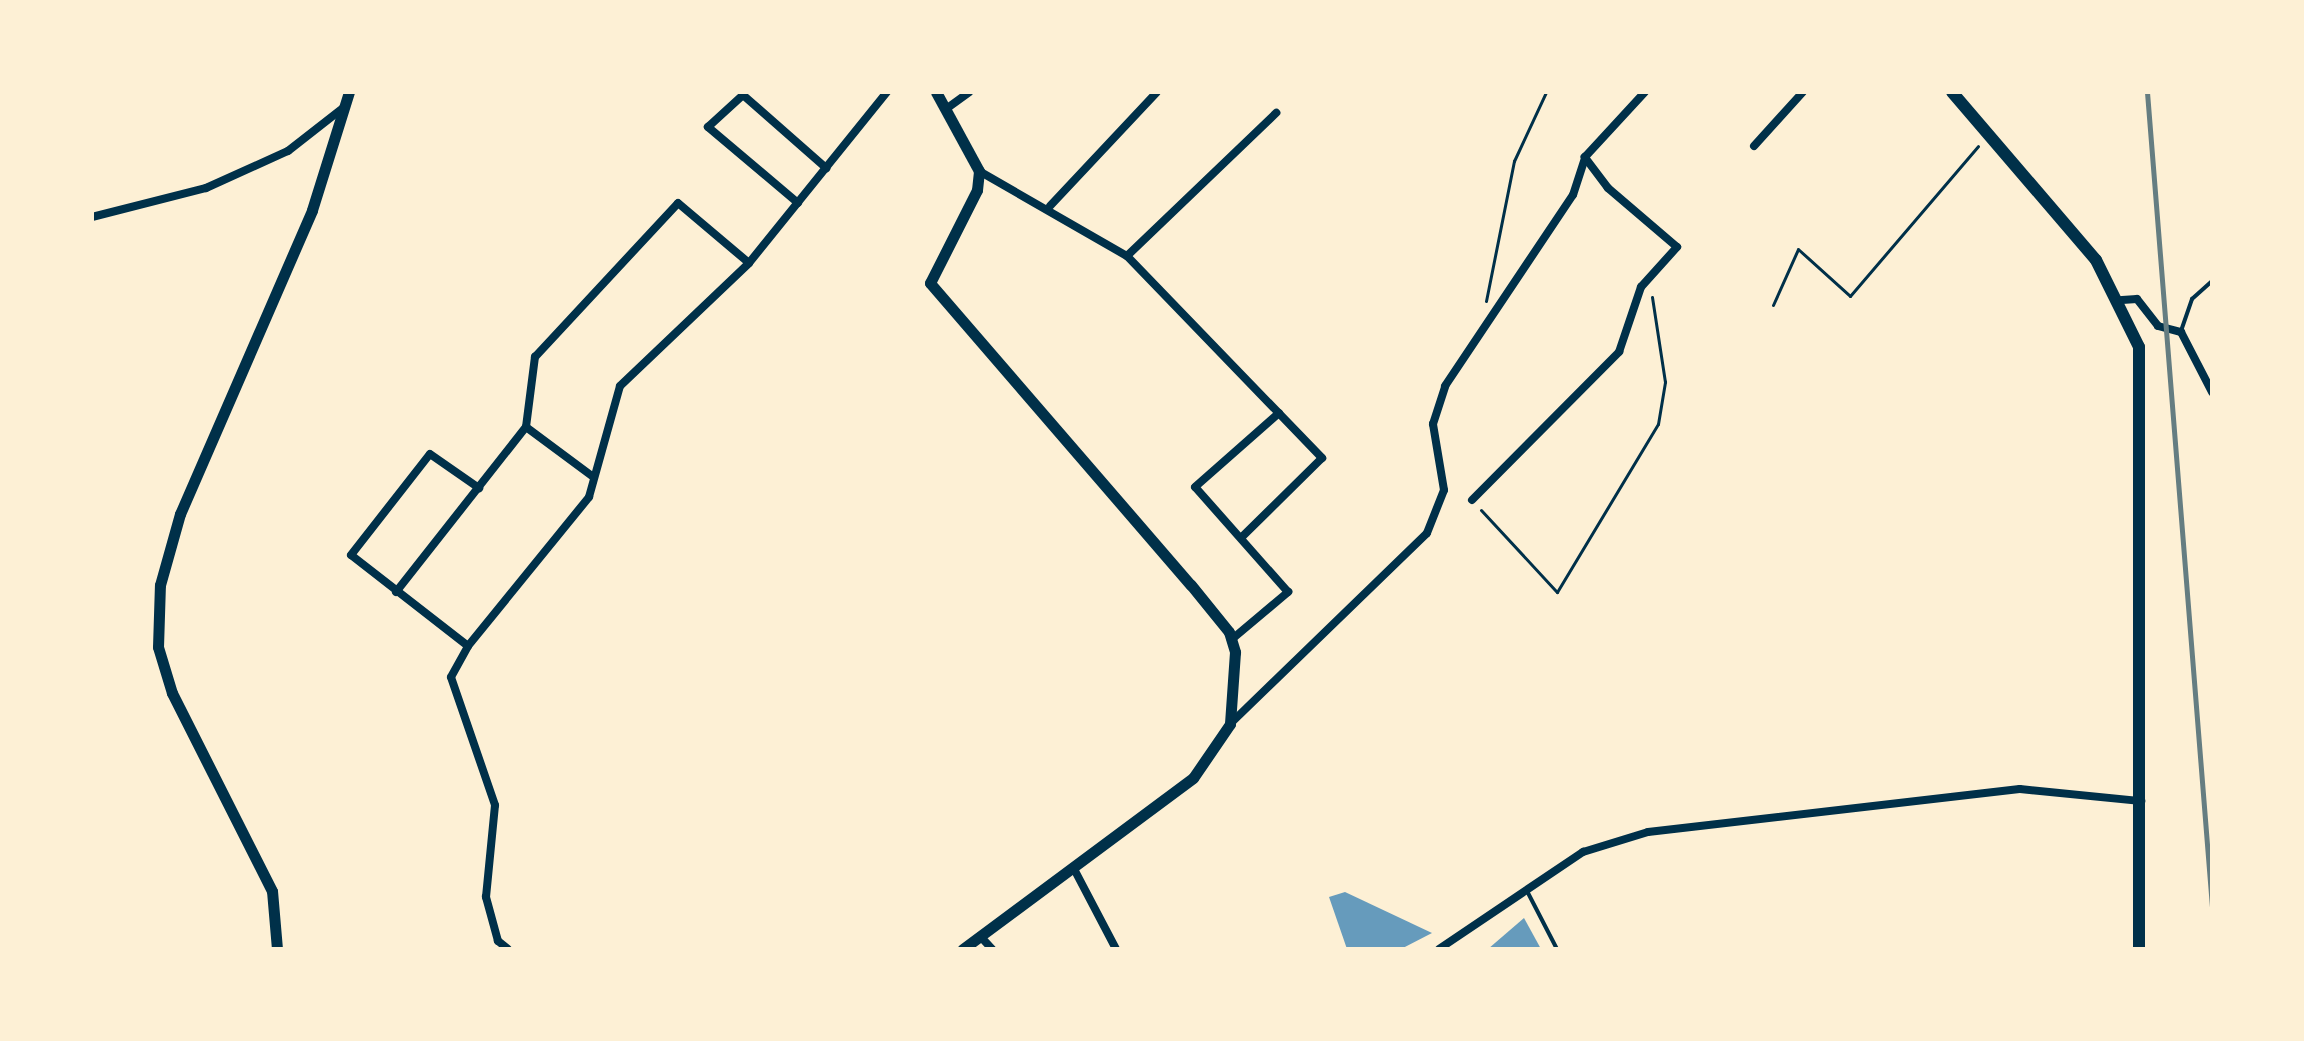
<!DOCTYPE html>
<html>
<head>
<meta charset="utf-8">
<style>
	body { margin:0 }
	#map { position:relative; width:2304px; height:1041px; overflow:hidden; background:#fdf0d5; font-family:"Nunito Sans",sans-serif }
	div>[style] { position:absolute }
	.water>* { inset:0; background:#669bbc }
	.path>* { height:3px; margin:-1.5px; padding:0 1.5px; transform-origin:1.5px; border-radius:1.5px; background:#003049 }
	.service>* { height:4px; margin:-2px; padding:0 2px; transform-origin:2px; border-radius:2px; background:#003049 }
	.minor>* { height:8px; margin:-4px; padding:0 4px; transform-origin:4px; border-radius:4px; background:#003049 }
	.tertiary>* { height:11px; margin:-5.5px; padding:0 5.5px; transform-origin:5.5px; border-radius:5.5px; background:#003049 }
	.secondary>* { height:12px; margin:-6px; padding:0 6px; transform-origin:6px; border-radius:6px; background:#003049 }
	.rail>* { height:5px; margin:-2.5px; padding:0 2.5px; transform-origin:2.5px; border-radius:2.5px; background:#657d81 }
	span { translate:-50% -50%; white-space:nowrap; text-align:center; line-height:1.15; -webkit-text-stroke:6px #fdf0d5; paint-order:stroke }
	.frame { position:absolute; inset:0; border:94px solid #fdf0d5; pointer-events:none }
</style>
</head>
<body>
<div id="map">
	<div class="water">
		<i style="clip-path:polygon(1345px 892px,1432px 933px,1401px 949px,1347px 949px,1329px 897px)"></i>
		<i style="clip-path:polygon(1524px 918px,1541px 949px,1488px 949px)"></i>
	</div>
	<div class="path">
		<i style="left:1486px;top:301px;width:143px;rotate:-78.7deg"></i>
		<i style="left:1514px;top:161px;width:76px;rotate:-65.1deg"></i>
		<i style="left:1773px;top:305px;width:61px;rotate:-65.9deg"></i>
		<i style="left:1798px;top:249px;width:70px;rotate:42.1deg"></i>
		<i style="left:1850px;top:296px;width:197px;rotate:-49.5deg"></i>
		<i style="left:1481px;top:510px;width:112px;rotate:47.2deg"></i>
		<i style="left:1557px;top:592px;width:196px;rotate:-59deg"></i>
		<i style="left:1658px;top:424px;width:43px;rotate:-80.5deg"></i>
		<i style="left:1665px;top:382px;width:86px;rotate:-98.7deg"></i>
	</div>
	<div class="service">
		<i style="left:2181px;top:331px;width:34px;rotate:-71deg"></i>
		<i style="left:2192px;top:299px;width:27px;rotate:-42deg"></i>
		<i style="left:1527px;top:891px;width:65px;rotate:62.7deg"></i>
	</div>
	<div class="minor">
		<i style="left:946px;top:109px;width:29px;rotate:-36deg"></i>
		<i style="left:1754px;top:146px;width:73px;rotate:-47.8deg"></i>
		<i style="left:979px;top:171px;width:171px;rotate:29.9deg"></i>
		<i style="left:1127px;top:256px;width:281px;rotate:46deg"></i>
		<i style="left:1322px;top:458px;width:112px;rotate:135.4deg"></i>
		<i style="left:798px;top:203px;width:118px;rotate:-139.8deg"></i>
		<i style="left:708px;top:127px;width:47px;rotate:-42.4deg"></i>
		<i style="left:743px;top:95px;width:111px;rotate:41.3deg"></i>
		<i style="left:1050px;top:206px;width:156px;rotate:-46.8deg"></i>
		<i style="left:92px;top:217px;width:118px;rotate:-14.3deg"></i>
		<i style="left:206px;top:188px;width:90px;rotate:-24.3deg"></i>
		<i style="left:288px;top:151px;width:70px;rotate:-38deg"></i>
		<i style="left:1127px;top:256px;width:207px;rotate:-43.8deg"></i>
		<i style="left:2122px;top:300px;width:15px;rotate:-4deg"></i>
		<i style="left:2137px;top:299px;width:34px;rotate:52deg"></i>
		<i style="left:2158px;top:326px;width:24px;rotate:15deg"></i>
		<i style="left:2181px;top:332px;width:68px;rotate:62.7deg"></i>
		<i style="left:526px;top:427px;width:82px;rotate:36.6deg"></i>
		<i style="left:1472px;top:500px;width:209px;rotate:-45.2deg"></i>
		<i style="left:1619px;top:352px;width:69px;rotate:-71.3deg"></i>
		<i style="left:1641px;top:287px;width:54px;rotate:-48deg"></i>
		<i style="left:1677px;top:247px;width:91px;rotate:-139.5deg"></i>
		<i style="left:1608px;top:188px;width:39px;rotate:-127deg"></i>
		<i style="left:396px;top:592px;width:210px;rotate:-51.8deg"></i>
		<i style="left:526px;top:427px;width:71px;rotate:-82.7deg"></i>
		<i style="left:535px;top:357px;width:210px;rotate:-47.1deg"></i>
		<i style="left:678px;top:203px;width:93px;rotate:40.2deg"></i>
		<i style="left:1231px;top:640px;width:75px;rotate:-40.1deg"></i>
		<i style="left:1288px;top:592px;width:140px;rotate:-131.5deg"></i>
		<i style="left:1195px;top:487px;width:112px;rotate:-41.4deg"></i>
		<i style="left:468px;top:646px;width:148px;rotate:-142.1deg"></i>
		<i style="left:351px;top:555px;width:128px;rotate:-52deg"></i>
		<i style="left:430px;top:454px;width:60px;rotate:34.8deg"></i>
		<i style="left:1230px;top:724px;width:274px;rotate:-44.1deg"></i>
		<i style="left:1427px;top:533px;width:46px;rotate:-68.4deg"></i>
		<i style="left:1444px;top:490px;width:67px;rotate:-99.5deg"></i>
		<i style="left:1433px;top:424px;width:40px;rotate:-72deg"></i>
		<i style="left:1445px;top:386px;width:230px;rotate:-56.2deg"></i>
		<i style="left:1573px;top:195px;width:40px;rotate:-72deg"></i>
		<i style="left:1585px;top:157px;width:88px;rotate:-47.3deg"></i>
		<i style="left:1073px;top:867px;width:93px;rotate:62.3deg"></i>
		<i style="left:980px;top:936px;width:18px;rotate:47deg"></i>
		<i style="left:508px;top:949px;width:13px;rotate:-141deg"></i>
		<i style="left:498px;top:941px;width:46px;rotate:-105.3deg"></i>
		<i style="left:486px;top:897px;width:92px;rotate:-84.4deg"></i>
		<i style="left:495px;top:805px;width:135px;rotate:-109deg"></i>
		<i style="left:451px;top:677px;width:35px;rotate:-61deg"></i>
		<i style="left:468px;top:646px;width:192px;rotate:-50.9deg"></i>
		<i style="left:589px;top:497px;width:115px;rotate:-74.4deg"></i>
		<i style="left:620px;top:386px;width:178px;rotate:-43.6deg"></i>
		<i style="left:749px;top:263px;width:220px;rotate:-51.1deg"></i>
		<i style="left:1439px;top:949px;width:174px;rotate:-34deg"></i>
		<i style="left:1583px;top:852px;width:68px;rotate:-17.1deg"></i>
		<i style="left:1648px;top:832px;width:374px;rotate:-6.6deg"></i>
		<i style="left:2020px;top:789px;width:122px;rotate:5.7deg"></i>
	</div>
	<div class="tertiary">
		<i style="left:936px;top:92px;width:90px;rotate:61.4deg"></i>
		<i style="left:979px;top:171px;width:19px;rotate:96deg"></i>
		<i style="left:977px;top:190px;width:104px;rotate:116.8deg"></i>
		<i style="left:930px;top:283px;width:399px;rotate:49.2deg"></i>
		<i style="left:1191px;top:585px;width:60px;rotate:51deg"></i>
		<i style="left:1229px;top:632px;width:21px;rotate:73deg"></i>
		<i style="left:1235px;top:652px;width:72px;rotate:94deg"></i>
		<i style="left:1230px;top:724px;width:65px;rotate:124.4deg"></i>
		<i style="left:1193px;top:778px;width:287px;rotate:143.4deg"></i>
		<i style="left:277px;top:949px;width:58px;rotate:-94.9deg"></i>
		<i style="left:272px;top:891px;width:222px;rotate:-116.8deg"></i>
		<i style="left:172px;top:693px;width:48px;rotate:-106.9deg"></i>
		<i style="left:158px;top:647px;width:62px;rotate:-88.2deg"></i>
		<i style="left:160px;top:585px;width:74px;rotate:-74.3deg"></i>
		<i style="left:180px;top:514px;width:331px;rotate:-66.5deg"></i>
		<i style="left:312px;top:210px;width:124px;rotate:-72.6deg"></i>
	</div>
	<div class="secondary">
		<i style="left:1952px;top:92px;width:221px;rotate:49.4deg"></i>
		<i style="left:2096px;top:260px;width:97px;rotate:63.7deg"></i>
		<i style="left:2139px;top:347px;width:602px;rotate:90deg"></i>
	</div>
	<div class="rail">
		<i style="left:2147px;top:92px;width:818px;rotate:85.44deg"></i>
	</div>
	<div class="frame"></div>
</div>
</body>
</html>
